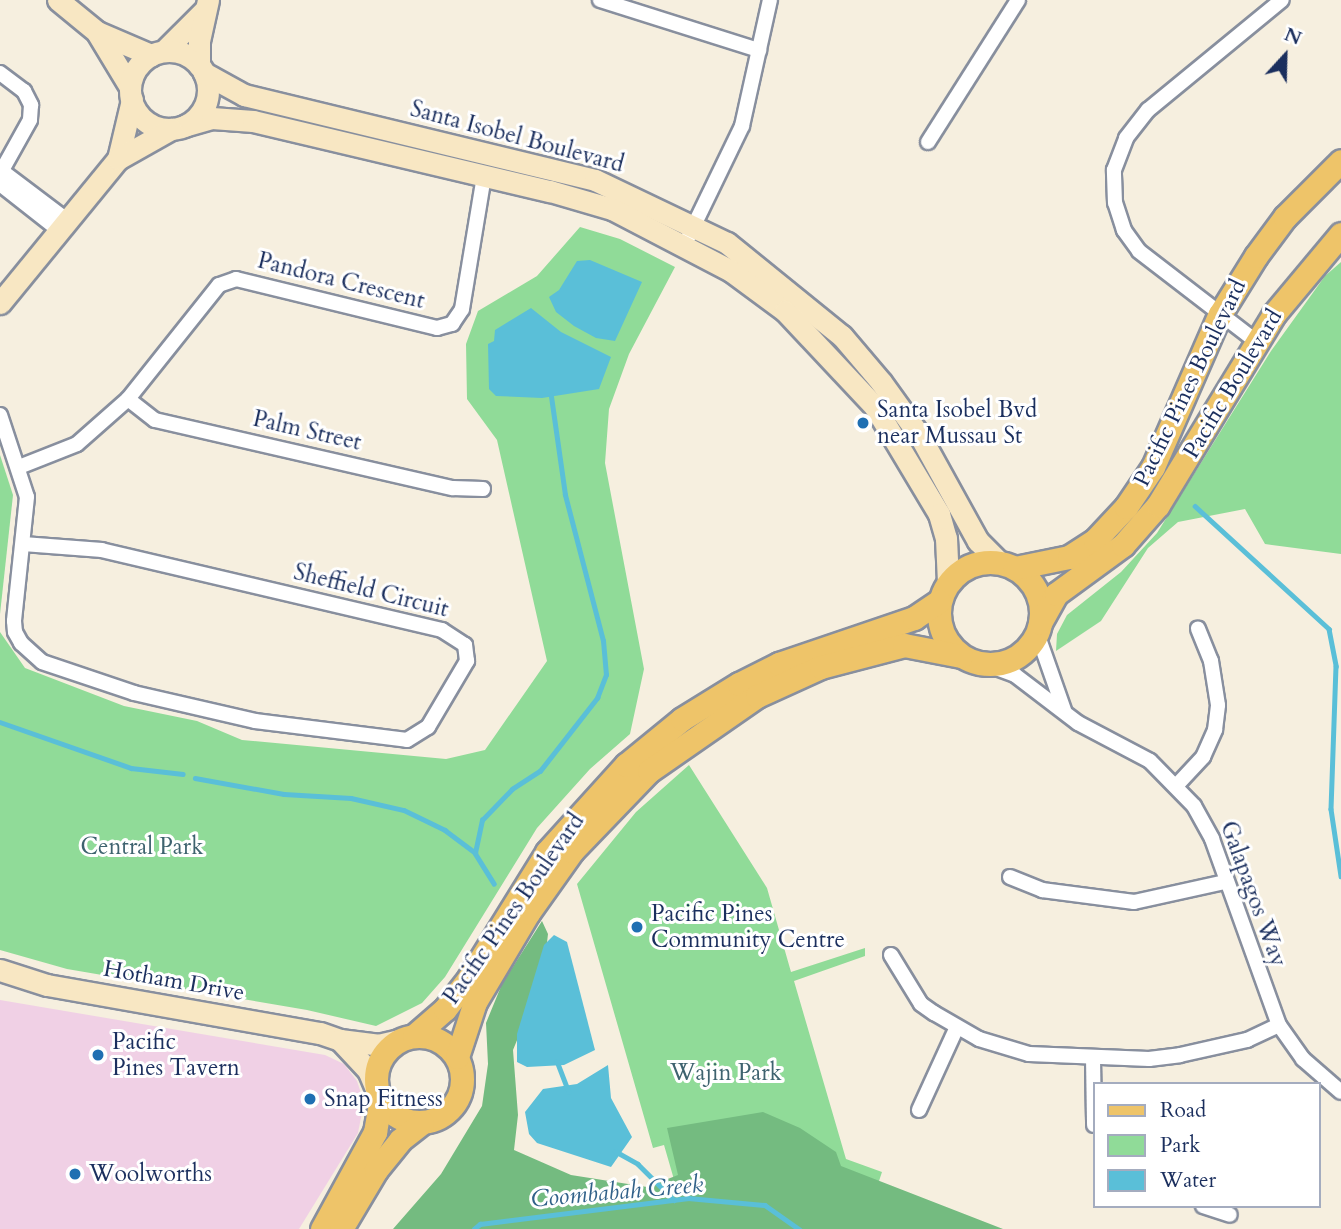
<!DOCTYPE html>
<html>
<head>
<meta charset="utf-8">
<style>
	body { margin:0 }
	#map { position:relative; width:1341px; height:1229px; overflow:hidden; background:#f6efdf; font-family:Cardo,serif }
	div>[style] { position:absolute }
	.built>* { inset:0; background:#f0d0e5 }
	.green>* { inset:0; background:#90db98 }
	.forest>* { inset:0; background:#74bb80 }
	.water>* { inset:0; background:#5abfd8 }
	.stream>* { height:4.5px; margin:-2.25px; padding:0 2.25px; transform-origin:2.25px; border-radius:2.25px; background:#5abfd8 }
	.roads { filter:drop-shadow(2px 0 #888f9e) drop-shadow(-2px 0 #888f9e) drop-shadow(0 2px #888f9e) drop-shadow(0 -2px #888f9e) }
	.street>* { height:14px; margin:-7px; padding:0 7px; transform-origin:7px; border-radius:7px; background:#fff }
	.secondary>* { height:21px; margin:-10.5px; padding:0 10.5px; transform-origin:10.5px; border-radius:10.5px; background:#f8e7c3 }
	.secondary>.ring { margin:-10.5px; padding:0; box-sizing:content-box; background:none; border:21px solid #f8e7c3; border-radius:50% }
	.primary>* { height:23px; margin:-11.5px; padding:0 11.5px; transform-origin:11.5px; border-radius:11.5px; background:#eec469 }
	.primary>.ring { margin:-11.5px; padding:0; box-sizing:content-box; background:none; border:23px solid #eec469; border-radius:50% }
	.dots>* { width:19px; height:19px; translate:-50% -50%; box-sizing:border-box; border:4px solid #fff; border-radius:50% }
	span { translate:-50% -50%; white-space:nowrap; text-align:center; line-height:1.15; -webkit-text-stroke:6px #fff; paint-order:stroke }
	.street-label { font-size:23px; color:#1b2f5e }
	.poi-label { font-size:23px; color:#1b2f5e }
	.left { translate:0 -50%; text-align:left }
	.park-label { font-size:23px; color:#3e636f }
	.water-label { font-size:24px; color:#316189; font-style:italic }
	.legend { position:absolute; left:1093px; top:1082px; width:228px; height:126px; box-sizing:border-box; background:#fff; border:2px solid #a4acbf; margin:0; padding:9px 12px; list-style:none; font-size:21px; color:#1b2f5e }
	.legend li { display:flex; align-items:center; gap:14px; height:35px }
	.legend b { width:35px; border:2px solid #a4acbf }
	.north { position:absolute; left:1250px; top:21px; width:70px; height:70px; -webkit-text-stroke:5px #fff; paint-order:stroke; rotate:22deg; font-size:19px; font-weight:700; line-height:28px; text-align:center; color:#1b2f5e }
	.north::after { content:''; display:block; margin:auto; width:24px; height:32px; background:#1b2f5e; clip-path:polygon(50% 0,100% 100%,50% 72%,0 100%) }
</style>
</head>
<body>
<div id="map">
	<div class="built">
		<i style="clip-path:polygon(0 1000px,325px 1055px,344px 1064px,357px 1081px,364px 1102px,358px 1133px,299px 1229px,0 1229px)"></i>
	</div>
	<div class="green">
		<i style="clip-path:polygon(580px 227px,620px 239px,675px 267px,629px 354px,609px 409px,605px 463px,644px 669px,630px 734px,590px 769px,537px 828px,445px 977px,422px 1003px,376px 1026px,307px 1010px,67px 969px,0 950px,0 632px,25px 668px,124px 706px,197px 721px,242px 740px,446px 759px,485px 750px,547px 661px,497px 440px,467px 399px,466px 344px,478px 311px,537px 276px)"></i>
		<i style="clip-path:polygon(1341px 262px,1341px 554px,1265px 544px,1245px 509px,1178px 522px,1148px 548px,1101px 621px,1056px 651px,1057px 634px,1067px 615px,1121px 572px,1157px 533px,1271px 351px,1325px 276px)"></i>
		<i style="clip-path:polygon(0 455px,13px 495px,0 614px)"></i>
		<i style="clip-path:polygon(689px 765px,767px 888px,791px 972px,865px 948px,865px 956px,794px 981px,846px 1159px,882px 1172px,878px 1184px,677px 1190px,664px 1145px,653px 1148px,577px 884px,636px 812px)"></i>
	</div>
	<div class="forest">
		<i style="clip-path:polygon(542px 921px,548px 934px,543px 977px,513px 1050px,518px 1115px,514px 1150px,571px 1175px,647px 1187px,678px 1175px,667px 1128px,763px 1112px,800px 1128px,836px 1152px,841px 1166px,1003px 1229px,393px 1229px,441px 1174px,482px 1106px,488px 1064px,486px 1023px,502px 984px)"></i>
	</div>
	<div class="water">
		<i style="clip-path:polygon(590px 260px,642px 282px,615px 341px,596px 338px,574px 326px,556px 312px,549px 297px,559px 290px,577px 261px)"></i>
		<i style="clip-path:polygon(531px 308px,561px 332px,611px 357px,599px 389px,542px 398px,496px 396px,489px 389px,488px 344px,494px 341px,495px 330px)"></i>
		<i style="clip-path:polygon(554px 935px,567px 942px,595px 1050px,564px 1065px,527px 1067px,517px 1062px,517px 1034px,544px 945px)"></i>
		<i style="clip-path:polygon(608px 1065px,611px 1098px,632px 1137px,611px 1167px,537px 1143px,529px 1134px,525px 1112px,543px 1089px,577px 1084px)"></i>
	</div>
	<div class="stream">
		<i style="left:1195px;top:506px;width:182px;rotate:42.5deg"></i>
		<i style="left:1329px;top:629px;width:38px;rotate:79deg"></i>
		<i style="left:1336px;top:666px;width:143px;rotate:92deg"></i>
		<i style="left:1331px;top:809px;width:68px;rotate:81.5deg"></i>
		<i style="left:0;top:722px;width:139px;rotate:19.3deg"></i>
		<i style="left:131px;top:768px;width:52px;rotate:6.6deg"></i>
		<i style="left:195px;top:778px;width:90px;rotate:10.2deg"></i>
		<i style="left:284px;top:794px;width:67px;rotate:3.4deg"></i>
		<i style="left:351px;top:798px;width:54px;rotate:12.8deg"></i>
		<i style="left:404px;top:810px;width:46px;rotate:26deg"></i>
		<i style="left:445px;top:830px;width:38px;rotate:37deg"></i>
		<i style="left:475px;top:853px;width:36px;rotate:58deg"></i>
		<i style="left:475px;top:853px;width:34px;rotate:-78deg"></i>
		<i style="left:482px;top:820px;width:43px;rotate:-45.9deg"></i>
		<i style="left:512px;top:789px;width:33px;rotate:-33deg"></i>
		<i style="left:540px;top:771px;width:93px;rotate:-52deg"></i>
		<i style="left:597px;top:698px;width:25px;rotate:-69deg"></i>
		<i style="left:606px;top:675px;width:34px;rotate:-95deg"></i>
		<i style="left:603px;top:641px;width:151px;rotate:-104.6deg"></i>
		<i style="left:565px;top:495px;width:99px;rotate:-98.1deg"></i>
		<i style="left:557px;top:1061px;width:33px;rotate:69deg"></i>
		<i style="left:615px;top:1151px;width:26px;rotate:29deg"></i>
		<i style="left:638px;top:1164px;width:51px;rotate:45deg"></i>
		<i style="left:474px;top:1229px;width:8px;rotate:-40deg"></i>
		<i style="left:480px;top:1224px;width:210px;rotate:-7.1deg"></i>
		<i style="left:688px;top:1198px;width:77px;rotate:5.2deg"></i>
		<i style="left:765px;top:1205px;width:42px;rotate:35.2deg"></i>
	</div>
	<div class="roads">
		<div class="street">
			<i style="left:600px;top:0;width:167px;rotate:17.5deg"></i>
			<i style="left:0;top:73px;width:30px;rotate:37deg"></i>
			<i style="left:24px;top:91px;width:16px;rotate:63deg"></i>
			<i style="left:31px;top:105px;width:15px;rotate:94deg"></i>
			<i style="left:30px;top:120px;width:62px;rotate:119.1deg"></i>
			<i style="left:928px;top:142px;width:168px;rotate:-57.6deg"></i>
			<i style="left:2px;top:171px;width:83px;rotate:37.1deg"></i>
			<i style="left:0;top:184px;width:76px;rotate:38.1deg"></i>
			<i style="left:685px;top:244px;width:131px;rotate:-64.2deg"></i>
			<i style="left:742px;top:126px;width:129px;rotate:-77.5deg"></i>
			<i style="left:1257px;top:342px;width:149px;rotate:-142.4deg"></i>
			<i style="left:1139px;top:251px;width:26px;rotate:-126deg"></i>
			<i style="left:1124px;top:230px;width:28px;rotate:-108deg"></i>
			<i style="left:1115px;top:203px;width:33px;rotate:-92deg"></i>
			<i style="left:1114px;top:170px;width:34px;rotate:-69deg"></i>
			<i style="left:1126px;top:138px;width:36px;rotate:-52deg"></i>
			<i style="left:1148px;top:110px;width:173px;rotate:-39.4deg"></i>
			<i style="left:128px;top:399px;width:34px;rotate:38deg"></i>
			<i style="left:155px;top:420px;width:306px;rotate:12.9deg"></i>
			<i style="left:453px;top:488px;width:30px;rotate:2deg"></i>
			<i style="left:0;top:415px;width:86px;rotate:71.8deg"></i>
			<i style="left:27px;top:497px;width:125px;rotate:96deg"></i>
			<i style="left:14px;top:621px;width:11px;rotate:85deg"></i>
			<i style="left:15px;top:632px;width:13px;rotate:61deg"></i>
			<i style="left:21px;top:643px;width:28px;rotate:42deg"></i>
			<i style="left:42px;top:662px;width:97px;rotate:18.6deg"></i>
			<i style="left:134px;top:693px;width:124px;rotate:13deg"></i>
			<i style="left:255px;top:721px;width:153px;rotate:7.1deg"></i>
			<i style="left:407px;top:740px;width:25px;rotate:-32deg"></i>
			<i style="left:428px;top:727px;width:77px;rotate:-59.4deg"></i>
			<i style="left:467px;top:661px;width:16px;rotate:-97deg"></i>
			<i style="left:465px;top:645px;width:27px;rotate:-147deg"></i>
			<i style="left:442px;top:630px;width:349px;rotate:-166.8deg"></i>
			<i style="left:102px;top:550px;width:79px;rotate:-175.7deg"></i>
			<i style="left:19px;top:467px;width:62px;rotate:-21.6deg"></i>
			<i style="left:77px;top:444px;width:68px;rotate:-41.4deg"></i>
			<i style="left:128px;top:399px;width:146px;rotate:-51.4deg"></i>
			<i style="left:219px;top:285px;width:18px;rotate:-19deg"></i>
			<i style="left:236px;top:279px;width:207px;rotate:13.7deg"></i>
			<i style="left:437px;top:328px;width:16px;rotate:-15deg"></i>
			<i style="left:452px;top:324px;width:18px;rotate:-56deg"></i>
			<i style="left:462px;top:309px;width:135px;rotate:-80.6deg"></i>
			<i style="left:1037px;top:633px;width:82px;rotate:70.7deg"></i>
			<i style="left:985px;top:664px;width:32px;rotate:20deg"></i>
			<i style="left:1015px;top:675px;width:79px;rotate:37.3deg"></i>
			<i style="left:1078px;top:723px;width:81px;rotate:27.8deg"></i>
			<i style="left:1150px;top:761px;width:63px;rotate:45.6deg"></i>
			<i style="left:1194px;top:806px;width:38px;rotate:61deg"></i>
			<i style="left:1212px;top:839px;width:198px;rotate:70.2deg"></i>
			<i style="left:1279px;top:1025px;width:42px;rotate:54.8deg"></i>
			<i style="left:1303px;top:1059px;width:50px;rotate:41deg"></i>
			<i style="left:1176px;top:786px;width:40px;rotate:-47deg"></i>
			<i style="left:1203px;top:757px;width:30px;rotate:-66deg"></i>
			<i style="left:1215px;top:730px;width:25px;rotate:-83deg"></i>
			<i style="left:1218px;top:705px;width:45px;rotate:-99deg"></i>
			<i style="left:1211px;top:661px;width:35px;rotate:-112deg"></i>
			<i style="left:1010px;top:877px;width:35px;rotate:22deg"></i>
			<i style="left:1042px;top:890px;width:93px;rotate:7.4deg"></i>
			<i style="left:1134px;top:902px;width:93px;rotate:-12.4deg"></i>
			<i style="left:891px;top:955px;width:57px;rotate:58.5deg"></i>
			<i style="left:921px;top:1004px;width:16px;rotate:35deg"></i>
			<i style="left:934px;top:1013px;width:52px;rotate:30deg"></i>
			<i style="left:979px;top:1039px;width:52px;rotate:16.7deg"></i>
			<i style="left:1029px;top:1054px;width:120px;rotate:2.4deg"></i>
			<i style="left:1149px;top:1059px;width:31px;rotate:-7deg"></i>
			<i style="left:1180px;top:1055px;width:69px;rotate:-12.6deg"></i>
			<i style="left:1247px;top:1040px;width:35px;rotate:-25deg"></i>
			<i style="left:1093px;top:1058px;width:67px;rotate:89.1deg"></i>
			<i style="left:919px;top:1110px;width:91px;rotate:-65.4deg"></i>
			<i style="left:1203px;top:1206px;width:28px;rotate:18deg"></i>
		</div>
		<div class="secondary">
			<i style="left:58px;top:0;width:50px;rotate:39.4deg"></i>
			<i style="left:97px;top:32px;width:59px;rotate:23.1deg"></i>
			<i style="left:98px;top:34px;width:62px;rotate:58.9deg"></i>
			<i style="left:164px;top:51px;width:57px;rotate:-45deg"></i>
			<i class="ring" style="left:130px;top:51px;width:57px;height:57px"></i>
			<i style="left:199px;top:65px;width:24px;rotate:-90deg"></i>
			<i style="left:199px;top:41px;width:42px;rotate:-77.6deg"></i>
			<i style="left:204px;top:73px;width:46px;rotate:28.8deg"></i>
			<i style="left:244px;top:95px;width:361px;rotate:13.6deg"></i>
			<i style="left:595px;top:180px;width:146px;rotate:25.5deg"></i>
			<i style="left:727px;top:243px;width:148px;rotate:39deg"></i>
			<i style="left:842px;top:336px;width:60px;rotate:49.7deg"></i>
			<i style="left:881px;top:382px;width:67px;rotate:54.2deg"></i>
			<i style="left:920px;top:436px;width:120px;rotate:61.1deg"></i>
			<i style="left:978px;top:541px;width:30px;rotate:45deg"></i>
			<i style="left:184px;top:126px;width:29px;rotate:-16deg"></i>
			<i style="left:212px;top:118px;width:41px;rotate:4.2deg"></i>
			<i style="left:253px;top:121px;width:305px;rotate:13.3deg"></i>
			<i style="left:550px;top:191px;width:65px;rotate:16.2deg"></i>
			<i style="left:612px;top:209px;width:134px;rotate:27.5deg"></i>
			<i style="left:731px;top:271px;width:67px;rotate:36.5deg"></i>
			<i style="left:785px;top:311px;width:132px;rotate:46.8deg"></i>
			<i style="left:875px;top:407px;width:125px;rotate:59.1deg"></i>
			<i style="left:939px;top:514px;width:25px;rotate:74deg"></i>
			<i style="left:946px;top:538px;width:44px;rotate:87.4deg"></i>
			<i style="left:118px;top:159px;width:61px;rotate:-76.7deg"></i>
			<i style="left:0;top:303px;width:186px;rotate:-50.7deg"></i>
			<i style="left:118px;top:159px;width:61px;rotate:-29.5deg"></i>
			<i style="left:0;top:970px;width:49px;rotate:17.7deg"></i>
			<i style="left:47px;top:985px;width:277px;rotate:10deg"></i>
			<i style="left:320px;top:1033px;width:21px;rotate:19deg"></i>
			<i style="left:340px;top:1040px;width:38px;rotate:7deg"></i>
			<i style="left:378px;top:1045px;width:23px;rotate:-13deg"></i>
			<i style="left:340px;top:1040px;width:41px;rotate:47deg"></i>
			<i style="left:368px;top:1070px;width:23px;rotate:67deg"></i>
		</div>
		<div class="primary">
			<i class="ring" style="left:939px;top:562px;width:79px;height:79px"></i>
			<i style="left:1015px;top:568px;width:55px;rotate:-11.5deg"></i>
			<i style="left:1069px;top:557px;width:31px;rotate:-33deg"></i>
			<i style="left:1095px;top:540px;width:45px;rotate:-46.8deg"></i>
			<i style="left:1126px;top:507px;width:48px;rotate:-56deg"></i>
			<i style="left:1153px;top:467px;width:167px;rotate:-66.4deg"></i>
			<i style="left:1220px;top:314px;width:68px;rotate:-58.2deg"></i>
			<i style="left:1256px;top:256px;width:49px;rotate:-53.4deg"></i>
			<i style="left:1285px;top:217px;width:79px;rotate:-45deg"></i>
			<i style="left:1040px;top:623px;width:33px;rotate:-61deg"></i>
			<i style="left:1056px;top:594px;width:83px;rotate:-36.2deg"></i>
			<i style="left:1123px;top:545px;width:53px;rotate:-48.8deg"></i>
			<i style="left:1158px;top:505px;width:223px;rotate:-58.7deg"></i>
			<i style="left:1274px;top:314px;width:104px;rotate:-50.1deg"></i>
			<i class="ring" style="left:376px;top:1036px;width:63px;height:63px"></i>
			<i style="left:414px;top:1036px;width:41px;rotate:-41.1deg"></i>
			<i style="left:445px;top:1009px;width:39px;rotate:-52deg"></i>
			<i style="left:469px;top:978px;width:148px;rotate:-58.2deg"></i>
			<i style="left:547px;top:852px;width:118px;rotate:-47.8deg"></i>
			<i style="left:626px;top:765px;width:72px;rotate:-39.4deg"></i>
			<i style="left:682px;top:719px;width:67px;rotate:-31.6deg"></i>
			<i style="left:739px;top:684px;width:45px;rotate:-26.6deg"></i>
			<i style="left:779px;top:664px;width:143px;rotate:-18.8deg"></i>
			<i style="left:914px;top:618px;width:30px;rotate:-34deg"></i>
			<i style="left:457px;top:1057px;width:58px;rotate:-71.9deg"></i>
			<i style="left:475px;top:1002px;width:104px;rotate:-59.2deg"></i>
			<i style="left:528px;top:913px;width:76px;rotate:-54.6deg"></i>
			<i style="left:572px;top:851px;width:111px;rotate:-46.1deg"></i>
			<i style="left:649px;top:771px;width:131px;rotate:-34.8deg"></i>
			<i style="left:757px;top:696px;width:70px;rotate:-24.4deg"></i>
			<i style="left:821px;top:667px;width:86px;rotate:-14.8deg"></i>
			<i style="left:904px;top:645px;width:58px;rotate:10.9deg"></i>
			<i style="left:322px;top:1229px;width:111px;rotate:-61.3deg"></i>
			<i style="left:375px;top:1132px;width:34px;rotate:-80deg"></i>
			<i style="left:341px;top:1229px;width:69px;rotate:-59.3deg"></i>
			<i style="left:376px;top:1170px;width:38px;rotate:-51deg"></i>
			<i style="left:400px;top:1140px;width:28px;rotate:-38deg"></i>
		</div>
	</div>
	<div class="dots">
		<i style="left:863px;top:423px;background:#1f6fb2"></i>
		<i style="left:637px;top:927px;background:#1f6fb2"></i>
		<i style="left:98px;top:1055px;background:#1f6fb2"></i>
		<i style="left:310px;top:1099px;background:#1f6fb2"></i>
		<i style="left:75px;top:1174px;background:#1f6fb2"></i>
	</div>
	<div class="street-label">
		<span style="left:517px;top:137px;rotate:15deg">Santa Isobel Boulevard</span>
		<span style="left:341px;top:281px;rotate:14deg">Pandora Crescent</span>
		<span style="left:1190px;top:383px;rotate:-64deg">Pacific Pines Boulevard</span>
		<span style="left:1233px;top:384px;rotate:-59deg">Pacific Boulevard</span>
		<span style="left:307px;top:431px;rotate:13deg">Palm Street</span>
		<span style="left:371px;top:591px;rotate:14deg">Sheffield Circuit</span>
		<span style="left:1253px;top:894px;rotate:70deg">Galapagos Way</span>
		<span style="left:514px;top:909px;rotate:-55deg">Pacific Pines Boulevard</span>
		<span style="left:174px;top:981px;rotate:10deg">Hotham Drive</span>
	</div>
	<div class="poi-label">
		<span class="left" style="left:877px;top:423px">Santa Isobel Bvd<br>near Mussau St</span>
		<span class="left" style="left:651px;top:927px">Pacific Pines<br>Community Centre</span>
		<span class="left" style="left:112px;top:1055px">Pacific<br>Pines Tavern</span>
		<span class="left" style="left:324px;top:1099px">Snap Fitness</span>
		<span class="left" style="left:89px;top:1174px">Woolworths</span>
	</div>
	<div class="park-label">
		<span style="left:142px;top:847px">Central Park</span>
		<span style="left:726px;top:1073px">Wajin Park</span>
	</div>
	<div class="water-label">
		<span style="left:617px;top:1192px;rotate:-5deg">Coombabah Creek</span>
	</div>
	<ul class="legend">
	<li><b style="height:9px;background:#eec469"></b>Road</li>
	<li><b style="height:19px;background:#90db98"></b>Park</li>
	<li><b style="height:19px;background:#5abfd8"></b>Water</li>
	</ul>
	<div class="north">N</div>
</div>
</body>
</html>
